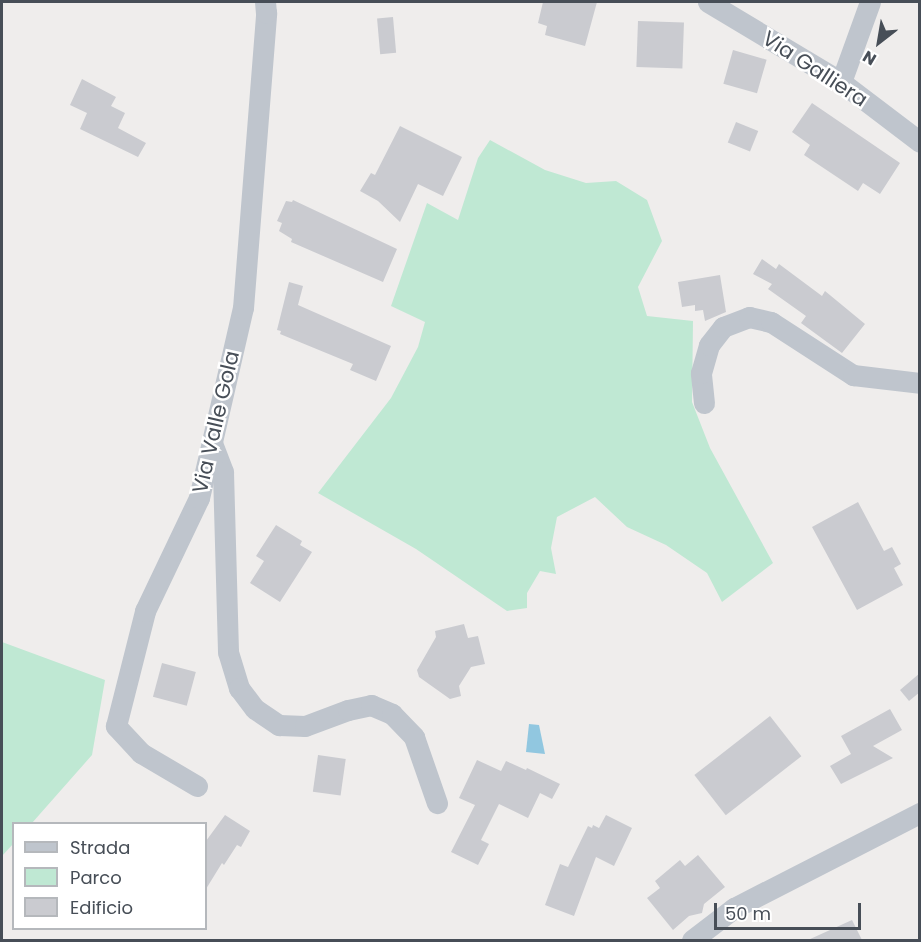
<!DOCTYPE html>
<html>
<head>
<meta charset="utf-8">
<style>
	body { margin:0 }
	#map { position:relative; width:921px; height:942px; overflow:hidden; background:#efedec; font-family:Poppins,sans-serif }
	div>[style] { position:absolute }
	.green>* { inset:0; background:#bfe8d3 }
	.water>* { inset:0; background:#91c7e0 }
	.building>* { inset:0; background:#cacbd0; transform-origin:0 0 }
	.street>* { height:21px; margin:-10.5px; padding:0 10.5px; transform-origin:10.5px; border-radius:10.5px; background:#bfc5cd }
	span { translate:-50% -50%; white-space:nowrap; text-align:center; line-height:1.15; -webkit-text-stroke:5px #fff; paint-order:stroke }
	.street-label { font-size:21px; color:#474e57 }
	.frame { position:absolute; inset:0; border:3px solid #474e57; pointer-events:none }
	.legend { position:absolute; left:12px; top:822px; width:195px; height:108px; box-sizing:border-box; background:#fff; border:2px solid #b5b8bc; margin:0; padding:8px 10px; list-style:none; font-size:18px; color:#474e57 }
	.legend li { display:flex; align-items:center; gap:12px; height:30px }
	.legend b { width:30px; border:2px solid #b5b8bc }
	.north { position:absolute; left:849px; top:12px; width:60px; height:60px; -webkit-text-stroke:4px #fff; paint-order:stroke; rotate:211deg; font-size:16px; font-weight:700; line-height:24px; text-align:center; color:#474e57 }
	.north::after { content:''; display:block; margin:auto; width:21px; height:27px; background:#474e57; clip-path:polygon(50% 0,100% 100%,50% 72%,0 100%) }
	.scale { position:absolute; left:714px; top:903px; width:147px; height:27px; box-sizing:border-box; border:3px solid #474e57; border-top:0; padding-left:8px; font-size:18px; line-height:21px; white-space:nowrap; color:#474e57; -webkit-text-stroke:4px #fff; paint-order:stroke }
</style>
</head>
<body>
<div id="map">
	<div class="green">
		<i style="clip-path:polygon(490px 140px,545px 170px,586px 183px,616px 181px,647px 200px,662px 241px,638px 287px,647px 316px,693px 321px,692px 402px,710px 448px,773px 563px,722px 602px,707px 573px,666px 545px,627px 527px,595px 497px,557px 517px,551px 548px,556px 574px,540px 571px,527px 593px,527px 608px,507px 611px,416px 549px,318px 493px,391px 398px,418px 347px,425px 322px,391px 306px,427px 203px,458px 220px,478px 158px)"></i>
		<i style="clip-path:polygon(2px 642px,105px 680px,92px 755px,32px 823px,14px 824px,13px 844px,2px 856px)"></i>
	</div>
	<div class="water">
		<i style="clip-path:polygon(529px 724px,539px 725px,545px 754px,526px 752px)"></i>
	</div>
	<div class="building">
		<i style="clip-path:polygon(543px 2px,597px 2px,585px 46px,545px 35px,547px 26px,538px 23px)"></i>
		<i style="left:393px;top:17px;width:36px;height:16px;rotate:85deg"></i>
		<i style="left:638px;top:21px;width:46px;height:46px;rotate:2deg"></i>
		<i style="left:733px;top:50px;width:35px;height:35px;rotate:16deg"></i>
		<i style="clip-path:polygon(82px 79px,116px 97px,111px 106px,125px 113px,118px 128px,146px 143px,138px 157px,80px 129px,87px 113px,70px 105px)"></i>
		<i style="clip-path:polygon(812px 103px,900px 163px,880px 194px,863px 183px,858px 191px,804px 155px,810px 145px,792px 132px)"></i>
		<i style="left:736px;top:122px;width:24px;height:22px;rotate:22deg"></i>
		<i style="clip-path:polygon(400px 126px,462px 157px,443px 196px,418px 184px,400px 222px,378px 201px,360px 191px,371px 173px,375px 175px)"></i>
		<i style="clip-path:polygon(293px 200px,397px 249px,383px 282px,291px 242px,292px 239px,279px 231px,282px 223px,277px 221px,286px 201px,292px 202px)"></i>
		<i style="clip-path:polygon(762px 259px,776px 269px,779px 264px,822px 296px,825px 291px,865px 324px,842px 353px,801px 323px,806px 316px,768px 289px,772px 284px,753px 274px)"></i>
		<i style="clip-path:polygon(720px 275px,726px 312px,705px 321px,703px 310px,695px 311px,695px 305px,682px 307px,678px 282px)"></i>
		<i style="clip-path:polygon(289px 282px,303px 286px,298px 305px,391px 346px,376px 381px,350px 370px,353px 364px,280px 334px,281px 331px,277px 330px)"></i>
		<i style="clip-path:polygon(858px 502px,884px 551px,892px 547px,901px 564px,894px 568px,903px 585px,857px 610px,812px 527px)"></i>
		<i style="clip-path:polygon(276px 525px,302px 541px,300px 545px,312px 552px,280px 602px,250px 583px,264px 561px,256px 556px)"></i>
		<i style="clip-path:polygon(464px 624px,468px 638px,478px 636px,485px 664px,471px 667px,459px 686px,461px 696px,450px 699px,419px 677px,417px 670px,436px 637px,435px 631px)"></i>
		<i style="left:162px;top:663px;width:35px;height:35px;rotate:15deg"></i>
		<i style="clip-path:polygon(920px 673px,920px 692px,909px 701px,900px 690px)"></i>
		<i style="clip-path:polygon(890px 709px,902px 730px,873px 746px,893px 758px,841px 784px,830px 766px,851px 754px,841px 736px)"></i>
		<i style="left:770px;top:716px;width:51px;height:96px;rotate:52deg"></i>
		<i style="left:318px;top:755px;width:28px;height:37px;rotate:8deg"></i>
		<i style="clip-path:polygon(477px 760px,501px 771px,506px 761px,526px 770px,527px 768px,560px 784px,552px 799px,540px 793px,528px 818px,499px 804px,481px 840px,489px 844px,478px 865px,451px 852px,475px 805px,459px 798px)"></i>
		<i style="clip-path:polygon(225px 815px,250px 831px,241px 847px,237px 845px,224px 865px,222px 863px,206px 889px,206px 841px)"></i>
		<i style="clip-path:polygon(606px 815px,632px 828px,614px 866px,596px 857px,574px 916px,545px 905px,560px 864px,568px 867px,588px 826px,592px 828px,593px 825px,599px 828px)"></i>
		<i style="clip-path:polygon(698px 855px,725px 887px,704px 904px,702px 913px,689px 916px,673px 930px,647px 898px,660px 888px,655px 881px,680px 860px,685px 866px)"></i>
		<i style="clip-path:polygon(852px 920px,862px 940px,808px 940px)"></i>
	</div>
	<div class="street">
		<i style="left:708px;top:2px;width:155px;rotate:31deg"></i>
		<i style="left:841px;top:82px;width:99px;rotate:37.2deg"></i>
		<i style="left:841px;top:82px;width:85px;rotate:-70.1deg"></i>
		<i style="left:704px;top:403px;width:30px;rotate:-96deg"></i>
		<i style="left:701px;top:373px;width:29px;rotate:-74deg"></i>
		<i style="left:709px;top:345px;width:23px;rotate:-52deg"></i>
		<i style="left:723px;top:327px;width:28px;rotate:-21deg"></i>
		<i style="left:749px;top:317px;width:23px;rotate:13deg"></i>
		<i style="left:771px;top:322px;width:98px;rotate:32.9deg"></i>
		<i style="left:853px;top:375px;width:67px;rotate:6.8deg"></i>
		<i style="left:212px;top:443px;width:31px;rotate:69deg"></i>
		<i style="left:223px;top:472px;width:180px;rotate:88.4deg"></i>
		<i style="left:228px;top:652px;width:38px;rotate:73deg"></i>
		<i style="left:239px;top:688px;width:26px;rotate:53deg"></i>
		<i style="left:255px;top:709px;width:29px;rotate:34deg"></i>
		<i style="left:279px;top:725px;width:26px;rotate:2deg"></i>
		<i style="left:305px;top:726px;width:46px;rotate:-20.4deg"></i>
		<i style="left:348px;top:710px;width:24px;rotate:-12deg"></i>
		<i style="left:371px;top:705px;width:23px;rotate:23deg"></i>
		<i style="left:392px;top:714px;width:32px;rotate:46deg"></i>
		<i style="left:414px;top:737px;width:70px;rotate:70.8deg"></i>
		<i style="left:197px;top:786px;width:65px;rotate:-149.5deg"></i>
		<i style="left:141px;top:753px;width:37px;rotate:-133deg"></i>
		<i style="left:116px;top:726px;width:119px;rotate:-75.8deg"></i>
		<i style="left:145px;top:611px;width:125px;rotate:-64.5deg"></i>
		<i style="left:199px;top:498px;width:195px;rotate:-77deg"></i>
		<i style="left:243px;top:308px;width:296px;rotate:-85.5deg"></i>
		<i style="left:266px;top:13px;width:11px;rotate:-95deg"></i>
		<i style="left:692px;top:940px;width:53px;rotate:-37.3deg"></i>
		<i style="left:734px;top:908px;width:209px;rotate:-27.1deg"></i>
	</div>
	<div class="street-label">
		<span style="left:815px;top:69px;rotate:33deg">Via Galliera</span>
		<span style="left:216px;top:422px;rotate:-77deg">Via Valle Gola</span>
	</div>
	<div class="frame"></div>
	<ul class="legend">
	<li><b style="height:8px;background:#bfc5cd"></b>Strada</li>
	<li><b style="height:16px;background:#bfe8d3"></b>Parco</li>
	<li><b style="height:16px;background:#cacbd0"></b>Edificio</li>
	</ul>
	<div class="north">N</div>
	<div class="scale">50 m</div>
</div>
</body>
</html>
